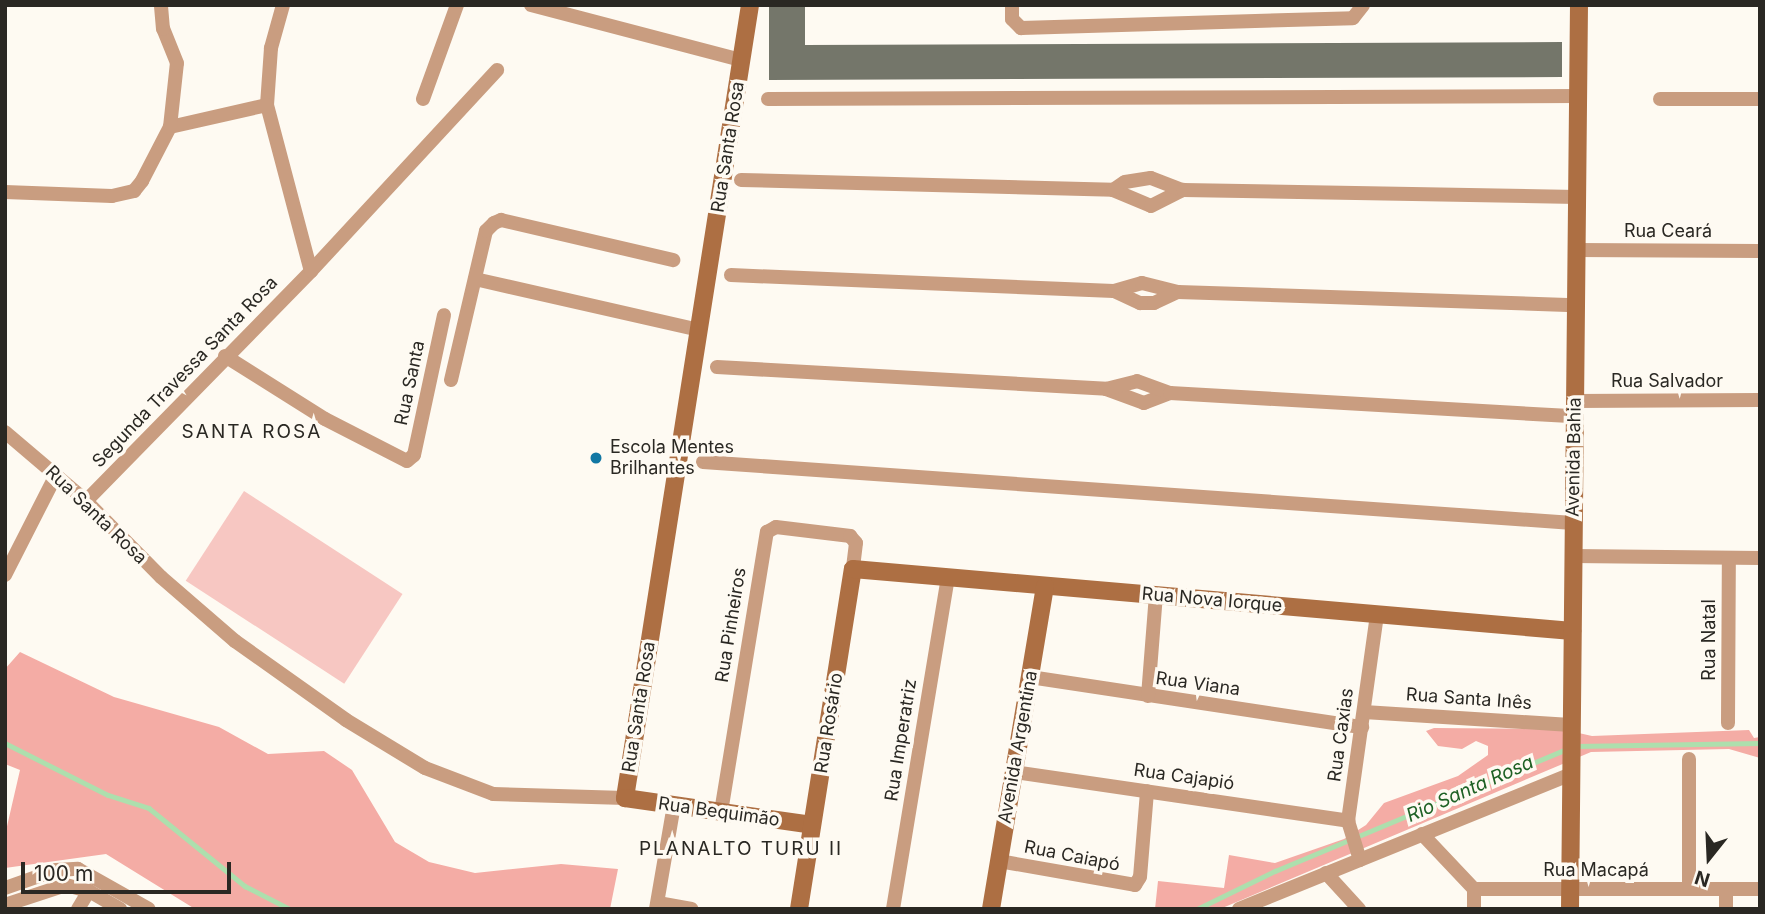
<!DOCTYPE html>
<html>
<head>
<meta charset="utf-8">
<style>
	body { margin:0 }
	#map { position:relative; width:1765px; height:914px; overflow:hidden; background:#fefaf2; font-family:Inter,sans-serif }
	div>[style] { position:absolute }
	.green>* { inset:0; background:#f7c7c2; transform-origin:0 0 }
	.forest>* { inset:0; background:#f4aca5 }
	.stream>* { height:4.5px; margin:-2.25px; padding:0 2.25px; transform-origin:2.25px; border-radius:2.25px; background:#addfad }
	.building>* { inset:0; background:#74766a }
	.street>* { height:14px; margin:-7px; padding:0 7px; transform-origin:7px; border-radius:7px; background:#c99d80 }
	.secondary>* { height:18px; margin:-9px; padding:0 9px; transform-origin:9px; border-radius:9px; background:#ad6f43 }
	.dots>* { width:19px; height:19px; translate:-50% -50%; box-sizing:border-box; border:4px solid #fefaf2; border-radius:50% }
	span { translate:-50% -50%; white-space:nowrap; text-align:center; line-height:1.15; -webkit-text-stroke:7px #fefaf2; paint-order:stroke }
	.street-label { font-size:18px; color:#2a2823 }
	.poi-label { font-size:18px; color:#2a2823 }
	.left { translate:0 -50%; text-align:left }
	.neighbourhood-label { font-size:19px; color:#2a2823; letter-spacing:2px }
	.water-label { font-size:19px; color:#1e6124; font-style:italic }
	.frame { position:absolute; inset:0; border:7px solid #2a2823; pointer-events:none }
	.north { position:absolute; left:1674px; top:823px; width:70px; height:70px; -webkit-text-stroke:5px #fefaf2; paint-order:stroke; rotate:198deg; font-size:19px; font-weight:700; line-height:28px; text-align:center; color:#2a2823 }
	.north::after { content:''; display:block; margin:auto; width:24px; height:32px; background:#2a2823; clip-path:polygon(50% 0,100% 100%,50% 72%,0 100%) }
	.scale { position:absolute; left:21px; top:862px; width:210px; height:32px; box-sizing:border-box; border:4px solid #2a2823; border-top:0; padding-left:9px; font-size:21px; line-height:24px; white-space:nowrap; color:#2a2823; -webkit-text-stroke:5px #fefaf2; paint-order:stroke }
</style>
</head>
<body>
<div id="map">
	<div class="green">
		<i style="left:244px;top:491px;width:189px;height:107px;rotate:33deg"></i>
	</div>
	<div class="forest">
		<i style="clip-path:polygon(20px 652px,114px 697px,219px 727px,268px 754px,324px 751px,352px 770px,395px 842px,429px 862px,475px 873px,561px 864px,618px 869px,610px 909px,195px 909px,106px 854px,5px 868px,5px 835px,20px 770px,5px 764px,5px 669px)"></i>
		<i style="clip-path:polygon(1434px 728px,1561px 729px,1592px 736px,1749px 730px,1754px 738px,1760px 737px,1760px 758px,1729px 749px,1591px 752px,1220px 909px,1155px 909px,1158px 881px,1224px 888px,1229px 855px,1275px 863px,1344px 839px,1366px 825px,1384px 803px,1458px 776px,1488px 755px,1488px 746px,1476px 741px,1462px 749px,1438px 746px,1426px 731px)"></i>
	</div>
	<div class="stream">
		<i style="left:5px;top:743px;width:115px;rotate:26.8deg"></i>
		<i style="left:108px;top:795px;width:43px;rotate:17.6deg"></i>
		<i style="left:149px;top:808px;width:124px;rotate:39.1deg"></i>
		<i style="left:245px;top:886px;width:51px;rotate:27.1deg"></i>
		<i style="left:1576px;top:746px;width:184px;rotate:-0.9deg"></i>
		<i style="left:1197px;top:909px;width:87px;rotate:-26deg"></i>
		<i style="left:1275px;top:871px;width:316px;rotate:-22.7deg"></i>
	</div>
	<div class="building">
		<i style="clip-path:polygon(769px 5px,805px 5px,805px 45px,1562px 42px,1562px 77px,769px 80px)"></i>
	</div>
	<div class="street">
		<i style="left:283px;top:5px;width:45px;rotate:105.6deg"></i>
		<i style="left:271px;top:48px;width:57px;rotate:94deg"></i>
		<i style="left:267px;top:105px;width:172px;rotate:75.2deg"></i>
		<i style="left:531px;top:5px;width:217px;rotate:14.7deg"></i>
		<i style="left:1012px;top:5px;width:14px;rotate:90deg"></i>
		<i style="left:1012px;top:19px;width:13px;rotate:45deg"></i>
		<i style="left:1021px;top:28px;width:332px;rotate:-1.7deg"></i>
		<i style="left:1353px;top:18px;width:16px;rotate:-52deg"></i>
		<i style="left:423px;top:99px;width:100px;rotate:-70.1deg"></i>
		<i style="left:768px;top:99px;width:810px;rotate:-0.21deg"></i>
		<i style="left:1660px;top:99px;width:100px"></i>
		<i style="left:170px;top:127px;width:99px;rotate:-12.8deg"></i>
		<i style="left:741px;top:180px;width:372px;rotate:1.5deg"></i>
		<i style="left:1113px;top:190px;width:41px;rotate:22.8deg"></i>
		<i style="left:1151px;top:206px;width:36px;rotate:-27deg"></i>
		<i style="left:1113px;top:190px;width:14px;rotate:-34deg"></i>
		<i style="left:1125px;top:182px;width:26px;rotate:-9deg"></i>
		<i style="left:1151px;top:178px;width:34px;rotate:21deg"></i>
		<i style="left:1183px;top:190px;width:394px;rotate:1deg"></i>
		<i style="left:5px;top:192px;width:107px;rotate:2.1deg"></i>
		<i style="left:112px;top:196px;width:23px;rotate:-13deg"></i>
		<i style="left:134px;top:191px;width:13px;rotate:-51deg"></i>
		<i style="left:142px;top:181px;width:61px;rotate:-62.6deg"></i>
		<i style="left:170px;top:127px;width:64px;rotate:-83.8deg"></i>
		<i style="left:177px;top:63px;width:37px;rotate:-112deg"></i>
		<i style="left:163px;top:29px;width:24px;rotate:-95deg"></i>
		<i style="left:1576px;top:250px;width:184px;rotate:0.3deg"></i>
		<i style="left:731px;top:275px;width:383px;rotate:2.4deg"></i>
		<i style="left:1114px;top:291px;width:29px;rotate:-16deg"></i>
		<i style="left:1142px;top:283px;width:37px;rotate:14deg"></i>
		<i style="left:1178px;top:292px;width:397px;rotate:1.9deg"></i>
		<i style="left:475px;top:279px;width:230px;rotate:12.8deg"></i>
		<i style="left:1114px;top:291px;width:29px;rotate:25deg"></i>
		<i style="left:1140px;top:303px;width:14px"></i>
		<i style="left:1154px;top:303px;width:26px;rotate:-25deg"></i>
		<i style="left:225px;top:356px;width:118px;rotate:32.2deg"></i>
		<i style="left:325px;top:419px;width:92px;rotate:27.1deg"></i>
		<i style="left:407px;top:461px;width:9px;rotate:-41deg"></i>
		<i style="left:414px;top:455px;width:143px;rotate:-77.9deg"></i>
		<i style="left:717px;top:367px;width:390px;rotate:3.2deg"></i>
		<i style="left:451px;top:380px;width:153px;rotate:-76.8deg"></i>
		<i style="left:486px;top:231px;width:11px;rotate:-45deg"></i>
		<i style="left:494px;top:223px;width:8px;rotate:-23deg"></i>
		<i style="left:501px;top:220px;width:177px;rotate:13.1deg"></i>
		<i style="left:1170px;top:393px;width:28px;rotate:159deg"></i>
		<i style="left:1144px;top:403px;width:40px;rotate:-159.8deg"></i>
		<i style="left:1106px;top:389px;width:32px;rotate:-14deg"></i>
		<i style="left:1137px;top:381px;width:35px;rotate:20deg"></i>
		<i style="left:1170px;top:393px;width:405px;rotate:3.3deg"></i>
		<i style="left:1574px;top:401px;width:186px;rotate:-0.3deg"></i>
		<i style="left:5px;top:432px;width:106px;rotate:40.4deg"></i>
		<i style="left:86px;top:501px;width:107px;rotate:45.4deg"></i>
		<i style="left:161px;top:577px;width:98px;rotate:40.9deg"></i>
		<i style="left:235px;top:641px;width:136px;rotate:35.4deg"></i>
		<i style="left:346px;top:720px;width:92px;rotate:31.3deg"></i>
		<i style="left:425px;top:768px;width:73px;rotate:20.9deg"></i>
		<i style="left:493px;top:794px;width:132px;rotate:1.7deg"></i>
		<i style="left:703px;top:462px;width:872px;rotate:4.01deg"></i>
		<i style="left:86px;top:501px;width:322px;rotate:-45.6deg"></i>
		<i style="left:311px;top:271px;width:274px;rotate:-47.2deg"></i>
		<i style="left:1573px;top:556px;width:187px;rotate:0.6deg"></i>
		<i style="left:5px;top:575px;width:112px;rotate:-63deg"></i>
		<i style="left:1030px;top:677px;width:336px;rotate:8.6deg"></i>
		<i style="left:1148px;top:696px;width:101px;rotate:-85.5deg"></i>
		<i style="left:1364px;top:712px;width:207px;rotate:3.6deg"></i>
		<i style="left:1728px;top:723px;width:165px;rotate:-89.7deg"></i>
		<i style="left:1689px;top:759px;width:130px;rotate:90deg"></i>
		<i style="left:1014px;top:772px;width:338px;rotate:8.3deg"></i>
		<i style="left:721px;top:812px;width:284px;rotate:-80.7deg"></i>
		<i style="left:767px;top:532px;width:10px;rotate:-29deg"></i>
		<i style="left:776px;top:527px;width:75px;rotate:6.9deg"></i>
		<i style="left:850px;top:536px;width:9px;rotate:49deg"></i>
		<i style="left:856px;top:543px;width:26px;rotate:97deg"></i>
		<i style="left:1422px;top:834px;width:76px;rotate:46.6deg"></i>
		<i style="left:1360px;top:860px;width:41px;rotate:-107.1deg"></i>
		<i style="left:1348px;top:821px;width:209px;rotate:-82deg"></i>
		<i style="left:999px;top:861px;width:138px;rotate:10deg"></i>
		<i style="left:1135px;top:885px;width:9px;rotate:-58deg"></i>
		<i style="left:1140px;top:877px;width:86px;rotate:-85.3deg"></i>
		<i style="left:1326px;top:873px;width:49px;rotate:47.5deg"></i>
		<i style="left:5px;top:888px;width:54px;rotate:-19.4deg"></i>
		<i style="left:56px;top:870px;width:22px;rotate:-3deg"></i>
		<i style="left:78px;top:869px;width:81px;rotate:29.4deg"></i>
		<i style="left:1474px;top:889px;width:286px"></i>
		<i style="left:658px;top:903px;width:34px;rotate:10deg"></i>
		<i style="left:5px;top:905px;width:64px;rotate:-18.2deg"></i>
		<i style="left:66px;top:885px;width:24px;rotate:15deg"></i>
		<i style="left:89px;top:891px;width:36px;rotate:30deg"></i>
		<i style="left:78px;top:909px;width:21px;rotate:-59deg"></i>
		<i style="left:656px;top:909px;width:106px;rotate:-80.2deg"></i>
		<i style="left:893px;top:909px;width:337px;rotate:-80.6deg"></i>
		<i style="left:1239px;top:909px;width:358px;rotate:-22.1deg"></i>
		<i style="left:1474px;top:909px;width:20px;rotate:-90deg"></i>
		<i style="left:1726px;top:909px;width:20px;rotate:-90deg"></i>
	</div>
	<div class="secondary">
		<i style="left:750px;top:5px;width:803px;rotate:98.96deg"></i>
		<i style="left:625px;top:798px;width:189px;rotate:8.2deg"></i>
		<i style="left:799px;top:909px;width:344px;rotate:-81deg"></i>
		<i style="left:853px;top:569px;width:722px;rotate:4.93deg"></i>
		<i style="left:991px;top:909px;width:327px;rotate:-80.5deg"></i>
		<i style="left:1570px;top:909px;width:904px;rotate:-89.43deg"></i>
	</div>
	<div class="dots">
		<i style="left:596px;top:458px;background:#1277a3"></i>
	</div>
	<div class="street-label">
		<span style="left:728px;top:147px;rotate:-81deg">Rua Santa Rosa</span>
		<span style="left:1668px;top:231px">Rua Ceará</span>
		<span style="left:185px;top:372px;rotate:-46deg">Segunda Travessa Santa Rosa</span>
		<span style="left:1667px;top:381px">Rua Salvador</span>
		<span style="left:410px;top:383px;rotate:-78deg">Rua Santa</span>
		<span style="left:1574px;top:457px;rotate:-89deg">Avenida Bahia</span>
		<span style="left:96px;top:515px;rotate:44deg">Rua Santa Rosa</span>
		<span style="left:1212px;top:600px;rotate:5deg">Rua Nova Iorque</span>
		<span style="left:731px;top:625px;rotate:-81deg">Rua Pinheiros</span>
		<span style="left:1709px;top:640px;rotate:-90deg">Rua Natal</span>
		<span style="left:1198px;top:684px;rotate:8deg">Rua Viana</span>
		<span style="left:1469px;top:699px;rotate:4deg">Rua Santa Inês</span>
		<span style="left:639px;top:707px;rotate:-81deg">Rua Santa Rosa</span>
		<span style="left:829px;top:723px;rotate:-81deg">Rua Rosário</span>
		<span style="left:1341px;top:735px;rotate:-82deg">Rua Caxias</span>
		<span style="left:901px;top:740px;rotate:-81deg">Rua Imperatriz</span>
		<span style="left:1018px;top:747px;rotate:-80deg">Avenida Argentina</span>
		<span style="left:1184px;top:777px;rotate:8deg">Rua Cajapió</span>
		<span style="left:719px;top:812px;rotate:8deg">Rua Bequimão</span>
		<span style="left:1072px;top:856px;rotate:11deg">Rua Caiapó</span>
		<span style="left:1596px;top:870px">Rua Macapá</span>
	</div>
	<div class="poi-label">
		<span class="left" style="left:610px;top:458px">Escola Mentes<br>Brilhantes</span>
	</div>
	<div class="neighbourhood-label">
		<span style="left:252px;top:432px">SANTA ROSA</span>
		<span style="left:741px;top:849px">PLANALTO TURU II</span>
	</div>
	<div class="water-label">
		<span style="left:1470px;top:789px;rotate:-24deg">Rio Santa Rosa</span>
	</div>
	<div class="frame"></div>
	<div class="north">N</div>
	<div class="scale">100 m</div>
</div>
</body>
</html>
